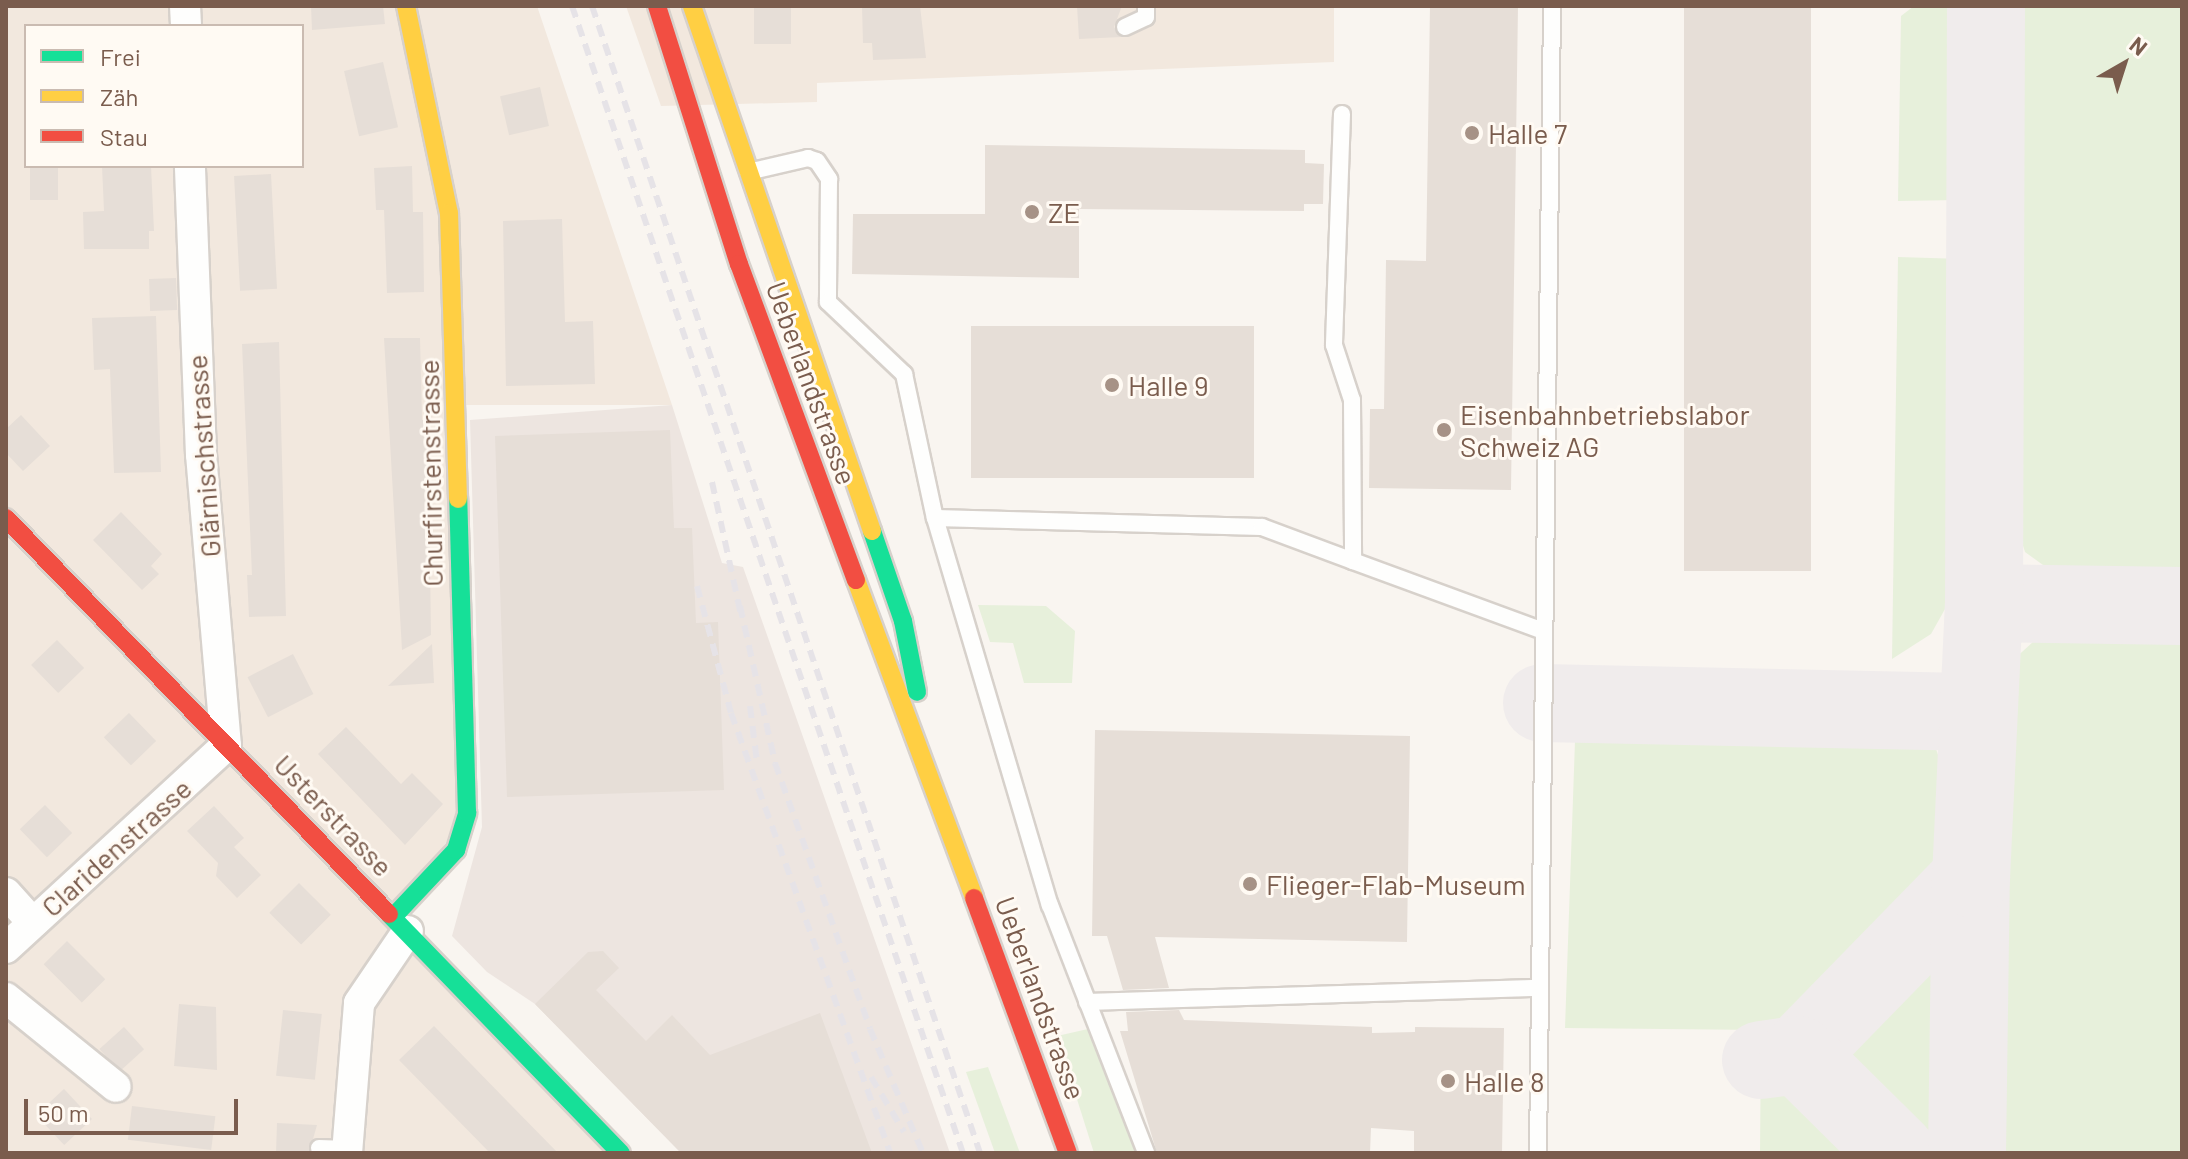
<!DOCTYPE html>
<html>
<head>
<meta charset="utf-8">
<style>
	body { margin:0 }
	#map { position:relative; width:2188px; height:1159px; overflow:hidden; background:#f9f5f0; font-family:Barlow,sans-serif }
	div>[style] { position:absolute }
	.residential>* { inset:0; background:#f2e8de }
	.industrial>* { inset:0; background:#ede5e0 }
	.green>* { inset:0; background:#e7f0db }
	.taxiway>* { height:78px; margin:-39px; padding:0 39px; transform-origin:39px; border-radius:39px; background:#f0ecec }
	.building>* { inset:0; background:#e6ded7; transform-origin:0 0 }
	.roads { filter:drop-shadow(2px 0 #d7d1cb) drop-shadow(-2px 0 #d7d1cb) drop-shadow(0 2px #d7d1cb) drop-shadow(0 -2px #d7d1cb) }
	.lane>* { height:16px; margin:-8px; padding:0 8px; transform-origin:8px; border-radius:8px; background:#fefefd }
	.street>* { height:30px; margin:-15px; padding:0 15px; transform-origin:15px; border-radius:15px; background:#fefefd }
	.fast>* { height:18px; margin:-9px; padding:0 9px; transform-origin:9px; border-radius:9px; background:#16e098 }
	.slow>* { height:18px; margin:-9px; padding:0 9px; transform-origin:9px; border-radius:9px; background:#ffcf43 }
	.jam>* { height:18px; margin:-9px; padding:0 9px; transform-origin:9px; border-radius:9px; background:#f24e42 }
	.rail>* { height:6px; margin-top:-3px; transform-origin:0; background:repeating-linear-gradient(90deg,#e6e3e7 0 12px,transparent 0 20px) }
	.dots>* { width:22px; height:22px; translate:-50% -50%; box-sizing:border-box; border:4px solid #fffaf3; border-radius:50% }
	span { translate:-50% -50%; white-space:nowrap; text-align:center; line-height:1.15; -webkit-text-stroke:6px #fffaf3; paint-order:stroke }
	.poi-label { font-size:28px; color:#7a5c4d }
	.left { translate:0 -50%; text-align:left }
	.street-label { font-size:28px; color:#7a5c4d }
	.frame { position:absolute; inset:0; border:8px solid #7a5c4d; pointer-events:none }
	.legend { position:absolute; left:24px; top:24px; width:280px; height:144px; box-sizing:border-box; background:#fffaf3; border:2px solid #cabbb1; margin:0; padding:10px 14px; list-style:none; font-size:24px; color:#7a5c4d }
	.legend li { display:flex; align-items:center; gap:16px; height:40px }
	.legend b { width:40px; border:2px solid #cabbb1 }
	.north { position:absolute; left:2084px; top:24px; width:80px; height:80px; -webkit-text-stroke:6px #fffaf3; paint-order:stroke; rotate:39deg; font-size:22px; font-weight:700; line-height:32px; text-align:center; color:#7a5c4d }
	.north::after { content:''; display:block; margin:auto; width:28px; height:36px; background:#7a5c4d; clip-path:polygon(50% 0,100% 100%,50% 72%,0 100%) }
	.scale { position:absolute; left:24px; top:1099px; width:214px; height:36px; box-sizing:border-box; border:4px solid #7a5c4d; border-top:0; padding-left:10px; font-size:24px; line-height:28px; white-space:nowrap; color:#7a5c4d; -webkit-text-stroke:6px #fffaf3; paint-order:stroke }
</style>
</head>
<body>
<div id="map">
	<div class="residential">
		<i style="clip-path:polygon(evenodd,6px 6px,537px 6px,672px 405px,455px 405px,467px 813px,394px 916px,621px 1153px,6px 1153px,6px 6px,26px 26px,302px 26px,302px 166px,26px 166px,26px 26px)"></i>
		<i style="clip-path:polygon(626px 6px,1334px 6px,1334px 62px,817px 83px,817px 102px,661px 106px)"></i>
	</div>
	<div class="industrial">
		<i style="clip-path:polygon(672px 405px,722px 563px,743px 567px,950px 1153px,681px 1153px,535px 1004px,487px 972px,452px 936px,482px 827px,470px 420px)"></i>
	</div>
	<div class="green">
		<i style="clip-path:polygon(1914px 6px,1950px 6px,1963px 26px,1959px 200px,1898px 201px,1901px 16px)"></i>
		<i style="clip-path:polygon(2008px 6px,2182px 6px,2182px 584px,2065px 581px,2025px 552px,2004px 486px)"></i>
		<i style="clip-path:polygon(1898px 257px,1963px 259px,1954px 593px,1931px 634px,1892px 659px)"></i>
		<i style="clip-path:polygon(978px 605px,1046px 606px,1075px 631px,1072px 683px,1024px 683px,1013px 643px,990px 642px)"></i>
		<i style="clip-path:polygon(2182px 628px,2182px 1153px,1990px 1153px,1996px 705px,2011px 662px,2034px 641px,2059px 631px)"></i>
		<i style="clip-path:polygon(1576px 712px,1897px 721px,1935px 746px,1948px 784px,1947px 1153px,1760px 1153px,1761px 1030px,1565px 1028px)"></i>
		<i style="clip-path:polygon(1088px 1029px,1136px 1153px,1094px 1153px,1057px 1036px)"></i>
		<i style="clip-path:polygon(988px 1067px,1020px 1153px,995px 1153px,966px 1072px)"></i>
	</div>
	<div class="taxiway">
		<i style="left:1984px;top:603px;width:198px;rotate:0.9deg"></i>
		<i style="left:1542px;top:703px;width:436px;rotate:1.2deg"></i>
		<i style="left:1798px;top:1055px;width:248px;rotate:-45.7deg"></i>
		<i style="left:1761px;top:1060px;width:37px;rotate:-8deg"></i>
		<i style="left:1798px;top:1055px;width:139px;rotate:44.7deg"></i>
		<i style="left:1967px;top:1153px;width:275px;rotate:-89.2deg"></i>
		<i style="left:1971px;top:878px;width:275px;rotate:-87.3deg"></i>
		<i style="left:1984px;top:603px;width:597px;rotate:-89.81deg"></i>
	</div>
	<div class="building">
		<i style="clip-path:polygon(311px 6px,383px 6px,385px 24px,312px 30px)"></i>
		<i style="left:754px;top:6px;width:37px;height:38px"></i>
		<i style="clip-path:polygon(862px 6px,920px 6px,926px 58px,873px 60px,872px 43px,863px 43px)"></i>
		<i style="clip-path:polygon(1077px 6px,1122px 6px,1114px 27px,1121px 37px,1079px 39px)"></i>
		<i style="clip-path:polygon(1430px 6px,1518px 6px,1511px 490px,1369px 488px,1370px 409px,1384px 409px,1386px 260px,1426px 261px)"></i>
		<i style="left:1684px;top:6px;width:127px;height:565px"></i>
		<i style="left:383px;top:62px;width:67px;height:40px;rotate:77deg"></i>
		<i style="left:540px;top:87px;width:40px;height:41px;rotate:77deg"></i>
		<i style="clip-path:polygon(985px 145px,1305px 150px,1305px 163px,1324px 164px,1323px 204px,1304px 204px,1304px 211px,1079px 209px,1079px 278px,852px 274px,853px 214px,985px 214px)"></i>
		<i style="clip-path:polygon(102px 166px,151px 166px,154px 231px,149px 231px,149px 249px,84px 249px,83px 212px,104px 211px)"></i>
		<i style="clip-path:polygon(412px 166px,413px 212px,423px 212px,424px 292px,387px 293px,384px 210px,376px 210px,374px 168px)"></i>
		<i style="left:30px;top:167px;width:28px;height:33px"></i>
		<i style="left:271px;top:174px;width:115px;height:37px;rotate:87deg"></i>
		<i style="clip-path:polygon(562px 219px,565px 322px,593px 321px,595px 384px,506px 386px,503px 221px)"></i>
		<i style="left:176px;top:278px;width:32px;height:27px;rotate:88deg"></i>
		<i style="clip-path:polygon(156px 316px,161px 472px,114px 473px,110px 369px,94px 370px,92px 318px)"></i>
		<i style="left:971px;top:326px;width:283px;height:152px"></i>
		<i style="clip-path:polygon(384px 338px,420px 338px,422px 420px,428px 420px,431px 635px,402px 650px)"></i>
		<i style="clip-path:polygon(279px 342px,286px 616px,249px 617px,247px 575px,252px 575px,242px 344px)"></i>
		<i style="clip-path:polygon(21px 415px,50px 446px,23px 471px,6px 453px,6px 429px)"></i>
		<i style="clip-path:polygon(670px 430px,674px 528px,692px 528px,696px 623px,718px 622px,724px 790px,507px 797px,495px 436px)"></i>
		<i style="clip-path:polygon(121px 512px,162px 554px,151px 566px,159px 574px,142px 590px,93px 540px)"></i>
		<i style="left:57px;top:640px;width:39px;height:36px;rotate:46deg"></i>
		<i style="clip-path:polygon(432px 644px,434px 683px,388px 686px)"></i>
		<i style="left:293px;top:654px;width:45px;height:51px;rotate:63deg"></i>
		<i style="left:129px;top:713px;width:39px;height:35px;rotate:46deg"></i>
		<i style="clip-path:polygon(346px 727px,401px 784px,412px 773px,443px 804px,405px 845px,318px 754px)"></i>
		<i style="clip-path:polygon(1095px 730px,1410px 736px,1407px 942px,1155px 937px,1169px 988px,1123px 990px,1107px 936px,1092px 936px)"></i>
		<i style="left:45px;top:805px;width:39px;height:35px;rotate:46deg"></i>
		<i style="clip-path:polygon(214px 806px,244px 838px,234px 847px,261px 875px,237px 898px,216px 876px,218px 863px,187px 831px)"></i>
		<i style="left:299px;top:883px;width:45px;height:42px;rotate:45deg"></i>
		<i style="left:67px;top:941px;width:54px;height:33px;rotate:45deg"></i>
		<i style="clip-path:polygon(603px 951px,619px 968px,596px 990px,646px 1041px,672px 1015px,710px 1055px,820px 1013px,872px 1153px,681px 1153px,535px 1004px,588px 952px)"></i>
		<i style="clip-path:polygon(179px 1004px,216px 1007px,217px 1070px,174px 1066px)"></i>
		<i style="left:283px;top:1010px;width:39px;height:66px;rotate:6deg"></i>
		<i style="clip-path:polygon(1179px 1010px,1184px 1020px,1372px 1027px,1372px 1033px,1415px 1032px,1415px 1027px,1504px 1028px,1502px 1153px,1414px 1153px,1414px 1131px,1371px 1128px,1370px 1153px,1157px 1153px,1120px 1031px,1128px 1031px,1126px 1012px)"></i>
		<i style="clip-path:polygon(434px 1026px,508px 1102px,558px 1153px,490px 1153px,399px 1060px)"></i>
		<i style="left:124px;top:1027px;width:30px;height:33px;rotate:48deg"></i>
		<i style="left:64px;top:1089px;width:41px;height:38px;rotate:47deg"></i>
		<i style="left:132px;top:1106px;width:84px;height:34px;rotate:7deg"></i>
		<i style="clip-path:polygon(277px 1123px,317px 1125px,309px 1153px,276px 1153px)"></i>
	</div>
	<div class="roads">
		<div class="lane">
			<i style="left:1125px;top:27px;width:23px;rotate:-25deg"></i>
			<i style="left:1146px;top:17px;width:11px;rotate:-90deg"></i>
			<i style="left:1342px;top:114px;width:231px;rotate:92deg"></i>
			<i style="left:1334px;top:345px;width:58px;rotate:71.9deg"></i>
			<i style="left:1352px;top:400px;width:161px;rotate:89.6deg"></i>
			<i style="left:1353px;top:561px;width:200px;rotate:20.2deg"></i>
			<i style="left:748px;top:172px;width:62px;rotate:-13.1deg"></i>
			<i style="left:808px;top:158px;width:9px;rotate:18deg"></i>
			<i style="left:817px;top:161px;width:22px;rotate:56deg"></i>
			<i style="left:829px;top:179px;width:123px;rotate:90.5deg"></i>
			<i style="left:828px;top:302px;width:105px;rotate:43.5deg"></i>
			<i style="left:904px;top:374px;width:147px;rotate:77.9deg"></i>
			<i style="left:935px;top:518px;width:404px;rotate:73.5deg"></i>
			<i style="left:1050px;top:905px;width:266px;rotate:68.8deg"></i>
			<i style="left:935px;top:518px;width:327px;rotate:1.6deg"></i>
			<i style="left:1262px;top:527px;width:97px;rotate:20.5deg"></i>
			<i style="left:1087px;top:1002px;width:453px;rotate:-1.8deg"></i>
			<i style="left:319px;top:1148px;width:28px;rotate:2deg"></i>
			<i style="left:1538px;top:1153px;width:1147px;rotate:-89.3deg"></i>
		</div>
		<div class="street">
			<i style="left:185px;top:6px;width:20px;rotate:87deg"></i>
			<i style="left:6px;top:893px;width:40px;rotate:48deg"></i>
			<i style="left:6px;top:948px;width:299px;rotate:-42.6deg"></i>
			<i style="left:226px;top:746px;width:292px;rotate:-94.9deg"></i>
			<i style="left:201px;top:455px;width:289px;rotate:-92.2deg"></i>
			<i style="left:6px;top:998px;width:141px;rotate:39deg"></i>
			<i style="left:347px;top:1153px;width:150px;rotate:-85.4deg"></i>
			<i style="left:359px;top:1003px;width:87px;rotate:-55.8deg"></i>
		</div>
		<div class="fast">
			<i style="left:872px;top:531px;width:95px;rotate:71deg"></i>
			<i style="left:903px;top:621px;width:72px;rotate:78.8deg"></i>
			<i style="left:389px;top:914px;width:333px;rotate:45.9deg"></i>
			<i style="left:394px;top:916px;width:91px;rotate:-46.8deg"></i>
			<i style="left:456px;top:850px;width:39px;rotate:-73deg"></i>
			<i style="left:467px;top:813px;width:314px;rotate:-91.6deg"></i>
		</div>
		<div class="slow">
			<i style="left:406px;top:6px;width:211px;rotate:78.3deg"></i>
			<i style="left:449px;top:213px;width:286px;rotate:88.2deg"></i>
			<i style="left:692px;top:6px;width:555px;rotate:71.08deg"></i>
			<i style="left:856px;top:580px;width:339px;rotate:69.6deg"></i>
		</div>
		<div class="jam">
			<i style="left:657px;top:6px;width:271px;rotate:72.4deg"></i>
			<i style="left:739px;top:264px;width:337px;rotate:69.7deg"></i>
			<i style="left:6px;top:518px;width:551px;rotate:45.96deg"></i>
			<i style="left:974px;top:898px;width:272px;rotate:69.8deg"></i>
		</div>
	</div>
	<div class="rail">
		<i style="left:572px;top:6px;width:1212px;rotate:71.18deg"></i>
		<i style="left:592px;top:6px;width:1211px;rotate:71.31deg"></i>
		<i style="left:712px;top:482px;width:136px;rotate:77.7deg"></i>
		<i style="left:697px;top:586px;width:131px;rotate:75deg"></i>
		<i style="left:731px;top:713px;width:468px;rotate:70.1deg"></i>
		<i style="left:740px;top:606px;width:161px;rotate:77.4deg"></i>
		<i style="left:775px;top:763px;width:282px;rotate:70.3deg"></i>
		<i style="left:870px;top:1029px;width:135px;rotate:66.9deg"></i>
		<i style="left:750px;top:706px;width:56px;rotate:82.9deg"></i>
		<i style="left:871px;top:1077px;width:64px;rotate:59deg"></i>
	</div>
	<div class="dots">
		<i style="left:1472px;top:133px;background:#a69286"></i>
		<i style="left:1032px;top:212px;background:#a69286"></i>
		<i style="left:1112px;top:385px;background:#a69286"></i>
		<i style="left:1444px;top:430px;background:#a69286"></i>
		<i style="left:1250px;top:884px;background:#a69286"></i>
		<i style="left:1448px;top:1081px;background:#a69286"></i>
	</div>
	<div class="poi-label">
		<span class="left" style="left:1488px;top:133px">Halle 7</span>
		<span class="left" style="left:1048px;top:212px">ZE</span>
		<span class="left" style="left:1128px;top:385px">Halle 9</span>
		<span class="left" style="left:1460px;top:430px">Eisenbahnbetriebslabor<br>Schweiz AG</span>
		<span class="left" style="left:1266px;top:884px">Flieger-Flab-Museum</span>
		<span class="left" style="left:1464px;top:1081px">Halle 8</span>
	</div>
	<div class="street-label">
		<span style="left:812px;top:383px;rotate:70deg">Ueberlandstrasse</span>
		<span style="left:203px;top:456px;rotate:-94deg">Glärnischstrasse</span>
		<span style="left:430px;top:473px;rotate:-91deg">Churfirstenstrasse</span>
		<span style="left:334px;top:815px;rotate:46deg">Usterstrasse</span>
		<span style="left:116px;top:847px;rotate:-42deg">Claridenstrasse</span>
		<span style="left:1041px;top:998px;rotate:70deg">Ueberlandstrasse</span>
	</div>
	<div class="frame"></div>
	<ul class="legend">
	<li><b style="height:10px;background:#16e098"></b>Frei</li>
	<li><b style="height:10px;background:#ffcf43"></b>Zäh</li>
	<li><b style="height:10px;background:#f24e42"></b>Stau</li>
	</ul>
	<div class="north">N</div>
	<div class="scale">50 m</div>
</div>
</body>
</html>
